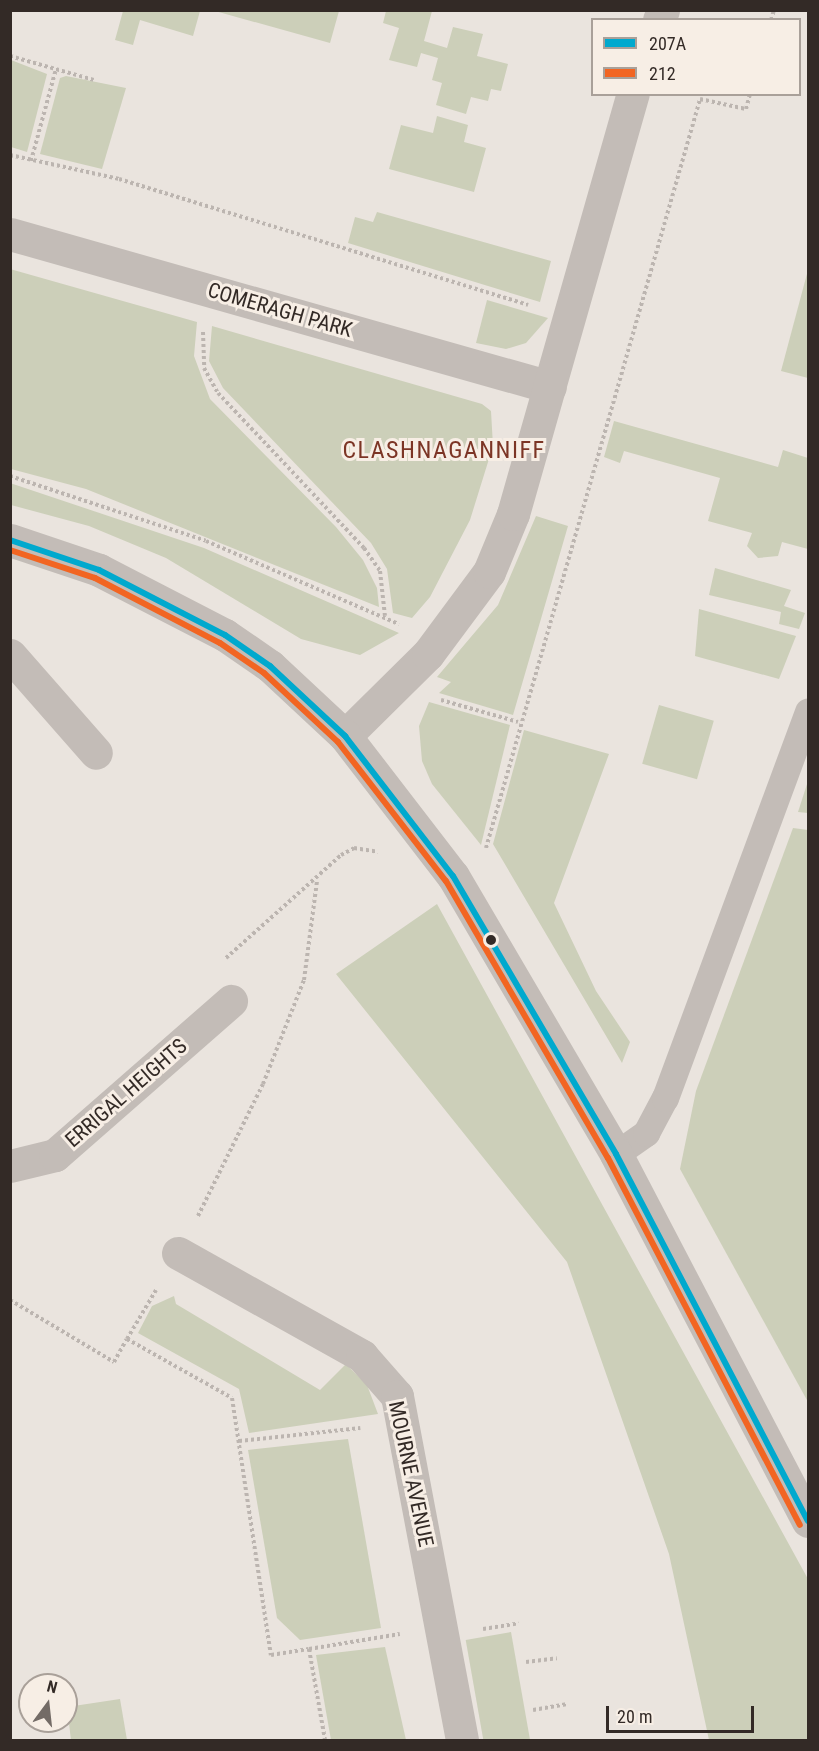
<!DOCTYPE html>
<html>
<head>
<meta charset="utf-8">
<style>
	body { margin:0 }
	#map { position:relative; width:819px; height:1751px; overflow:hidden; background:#eae4de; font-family:"Roboto Condensed",sans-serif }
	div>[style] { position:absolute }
	.green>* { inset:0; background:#cccfb9; transform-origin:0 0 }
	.path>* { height:4px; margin-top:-2px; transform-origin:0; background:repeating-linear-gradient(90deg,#bcb5b0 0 3px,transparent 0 6px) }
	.service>* { height:27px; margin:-13.5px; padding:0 13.5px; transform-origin:13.5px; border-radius:13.5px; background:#c3bcb7 }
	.minor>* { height:33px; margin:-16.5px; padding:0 16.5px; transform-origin:16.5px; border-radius:16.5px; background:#c3bcb7 }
	.tertiary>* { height:33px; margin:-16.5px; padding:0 16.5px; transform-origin:16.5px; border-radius:16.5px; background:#c3bcb7 }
	.bus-1>* { height:6px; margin:-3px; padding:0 3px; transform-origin:3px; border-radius:3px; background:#00a9ce }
	.bus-2>* { height:6px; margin:-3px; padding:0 3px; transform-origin:3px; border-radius:3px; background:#f26522 }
	.dots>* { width:16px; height:16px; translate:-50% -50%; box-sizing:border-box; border:3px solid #f7eee5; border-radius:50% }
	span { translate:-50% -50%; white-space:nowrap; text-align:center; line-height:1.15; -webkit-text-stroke:6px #f7eee5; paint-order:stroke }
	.street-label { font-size:21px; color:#332a26 }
	.quarter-label { font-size:24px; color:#7c3525; letter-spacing:1.5px }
	.frame { position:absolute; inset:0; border:12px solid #332a26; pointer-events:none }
	.legend { position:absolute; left:591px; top:18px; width:210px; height:78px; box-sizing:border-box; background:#f7eee5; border:2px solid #a9a099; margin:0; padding:8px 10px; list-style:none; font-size:18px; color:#332a26 }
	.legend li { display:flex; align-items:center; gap:12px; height:30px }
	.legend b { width:30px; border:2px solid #a9a099 }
	.north { position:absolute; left:18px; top:1673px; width:60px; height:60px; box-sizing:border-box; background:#f7eee5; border:2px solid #a9a099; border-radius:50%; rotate:15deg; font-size:16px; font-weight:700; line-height:24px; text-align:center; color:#332a26 }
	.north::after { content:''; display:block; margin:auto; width:21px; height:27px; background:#736b66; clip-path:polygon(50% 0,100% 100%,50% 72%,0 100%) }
	.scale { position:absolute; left:606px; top:1706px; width:148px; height:27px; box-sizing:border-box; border:3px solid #332a26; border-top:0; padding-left:8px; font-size:18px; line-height:21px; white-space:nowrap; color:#332a26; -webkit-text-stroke:4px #f7eee5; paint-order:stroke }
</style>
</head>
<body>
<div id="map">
	<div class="green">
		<i style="clip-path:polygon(123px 11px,123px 10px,200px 11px,193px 36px,140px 20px,133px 45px,115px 40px)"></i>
		<i style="clip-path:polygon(215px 11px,339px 10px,339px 11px,330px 43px)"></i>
		<i style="clip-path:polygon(386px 11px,432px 11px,424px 41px,447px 48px,453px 27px,483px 34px,477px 56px,508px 64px,501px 91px,491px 89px,488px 101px,471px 97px,466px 114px,436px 105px,442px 83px,432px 80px,438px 58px,421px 53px,417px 67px,389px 60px,399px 28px,383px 23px)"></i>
		<i style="clip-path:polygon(11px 60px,47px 74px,27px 152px,11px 147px)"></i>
		<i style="clip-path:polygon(66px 76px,126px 88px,102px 169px,40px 154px,60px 78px)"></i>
		<i style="clip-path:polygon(437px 116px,468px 125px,464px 142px,486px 148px,474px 192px,389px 169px,401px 125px,433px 133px)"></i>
		<i style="clip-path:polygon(377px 212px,551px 261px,540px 302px,348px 243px,355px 217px,373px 222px)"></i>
		<i style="clip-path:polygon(10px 269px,197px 322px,194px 356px,210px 399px,336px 527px,363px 560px,377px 588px,379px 607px,86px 489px,11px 469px)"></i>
		<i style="clip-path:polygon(808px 270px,808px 378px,781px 371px)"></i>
		<i style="clip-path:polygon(487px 300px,548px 318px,526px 343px,506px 349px,476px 343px)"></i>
		<i style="clip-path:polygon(212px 326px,482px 404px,491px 411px,493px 446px,470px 520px,430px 597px,412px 618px,393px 613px,387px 569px,371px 543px,223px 388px,209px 361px)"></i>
		<i style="clip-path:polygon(614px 421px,778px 467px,783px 450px,808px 458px,808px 549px,782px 542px,778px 556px,758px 558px,747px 546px,752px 533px,708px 521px,720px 478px,624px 451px,620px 463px,604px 457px)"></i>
		<i style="clip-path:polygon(10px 483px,204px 548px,399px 633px,360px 655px,301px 639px,166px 558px,89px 526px,11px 505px)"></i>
		<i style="clip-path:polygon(536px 516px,568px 526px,513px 715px,439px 693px,451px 682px,437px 677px,498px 605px)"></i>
		<i style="clip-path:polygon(715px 568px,791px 590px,784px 606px,805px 613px,799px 629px,779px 624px,781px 612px,709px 595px)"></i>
		<i style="clip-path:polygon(699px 609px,796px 636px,779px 679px,695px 656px)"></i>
		<i style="clip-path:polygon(429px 702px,510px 725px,481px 845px,432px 784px,422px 761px,419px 726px)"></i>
		<i style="left:659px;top:705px;width:57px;height:61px;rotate:16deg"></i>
		<i style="clip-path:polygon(524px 730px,609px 754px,554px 903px,596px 991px,630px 1042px,622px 1063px,493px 844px)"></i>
		<i style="clip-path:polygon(808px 781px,808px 813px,798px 812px)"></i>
		<i style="clip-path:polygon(793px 828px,808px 830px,808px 1402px,680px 1169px,696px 1091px)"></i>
		<i style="clip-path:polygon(437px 904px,808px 1579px,808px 1740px,709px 1740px,669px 1554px,567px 1262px,336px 974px)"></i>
		<i style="clip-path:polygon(174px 1296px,176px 1304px,320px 1390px,346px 1364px,367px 1385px,378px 1414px,249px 1433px,239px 1389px,138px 1333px,152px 1306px)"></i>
		<i style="clip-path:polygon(348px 1439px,381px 1628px,300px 1640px,277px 1618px,248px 1450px)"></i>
		<i style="left:511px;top:1632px;width:110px;height:46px;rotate:80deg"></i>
		<i style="clip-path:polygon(385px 1647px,406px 1740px,331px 1740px,316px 1655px)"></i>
		<i style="clip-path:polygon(120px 1699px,127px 1740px,71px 1740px,67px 1707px)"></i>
	</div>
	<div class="path">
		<i style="left:771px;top:20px;width:10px;rotate:-73deg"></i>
		<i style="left:10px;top:56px;width:87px;rotate:15.9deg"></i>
		<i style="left:10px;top:155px;width:112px;rotate:12.4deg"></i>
		<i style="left:119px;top:179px;width:428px;rotate:17.1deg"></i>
		<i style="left:31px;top:161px;width:95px;rotate:-74.8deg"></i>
		<i style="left:203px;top:332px;width:36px;rotate:88deg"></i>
		<i style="left:204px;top:368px;width:29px;rotate:61deg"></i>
		<i style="left:218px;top:393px;width:213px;rotate:46.7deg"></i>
		<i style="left:364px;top:548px;width:28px;rotate:55deg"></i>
		<i style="left:380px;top:571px;width:45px;rotate:83.7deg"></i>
		<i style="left:10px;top:476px;width:206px;rotate:18.3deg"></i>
		<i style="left:206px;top:541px;width:210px;rotate:23.3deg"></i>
		<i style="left:441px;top:700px;width:80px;rotate:15.9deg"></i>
		<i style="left:486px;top:848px;width:779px;rotate:-74.05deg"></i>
		<i style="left:700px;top:99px;width:47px;rotate:12.3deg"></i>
		<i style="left:746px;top:109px;width:16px;rotate:-75deg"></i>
		<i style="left:226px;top:958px;width:154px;rotate:-41.8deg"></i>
		<i style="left:341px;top:855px;width:15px;rotate:-28deg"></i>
		<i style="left:354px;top:848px;width:24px;rotate:9deg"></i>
		<i style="left:198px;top:1216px;width:147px;rotate:-63.8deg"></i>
		<i style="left:263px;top:1084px;width:112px;rotate:-68.5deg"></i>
		<i style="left:304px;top:980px;width:100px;rotate:-82.5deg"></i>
		<i style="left:10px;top:1300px;width:121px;rotate:30.8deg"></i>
		<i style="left:114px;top:1362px;width:26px;rotate:-61deg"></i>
		<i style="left:127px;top:1339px;width:120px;rotate:29.3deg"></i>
		<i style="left:232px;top:1398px;width:260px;rotate:81.4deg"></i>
		<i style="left:271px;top:1655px;width:38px;rotate:-9deg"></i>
		<i style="left:309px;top:1649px;width:92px;rotate:80deg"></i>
		<i style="left:127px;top:1339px;width:57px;rotate:-59.4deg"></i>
		<i style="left:239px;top:1441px;width:122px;rotate:-6.1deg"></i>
		<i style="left:483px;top:1629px;width:36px;rotate:-9deg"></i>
		<i style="left:309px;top:1649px;width:92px;rotate:-9.4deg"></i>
		<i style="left:526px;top:1662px;width:31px;rotate:-7deg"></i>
		<i style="left:533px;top:1710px;width:35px;rotate:-10deg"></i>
	</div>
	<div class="service">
		<i style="left:616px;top:1154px;width:37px;rotate:-35deg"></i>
		<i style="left:646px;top:1133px;width:40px;rotate:-62deg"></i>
		<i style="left:665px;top:1098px;width:412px;rotate:-69.7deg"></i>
	</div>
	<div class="minor">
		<i style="left:659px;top:20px;width:11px;rotate:-68deg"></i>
		<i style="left:10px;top:234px;width:561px;rotate:15.82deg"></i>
		<i style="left:10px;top:655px;width:130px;rotate:48.7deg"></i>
		<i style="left:345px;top:736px;width:117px;rotate:-44.7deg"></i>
		<i style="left:428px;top:654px;width:102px;rotate:-53.4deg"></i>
		<i style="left:489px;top:572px;width:63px;rotate:-67.5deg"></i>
		<i style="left:513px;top:514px;width:437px;rotate:-74.1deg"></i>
		<i style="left:10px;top:1166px;width:46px;rotate:-13.7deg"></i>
		<i style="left:55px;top:1155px;width:234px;rotate:-41.2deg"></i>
		<i style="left:178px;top:1253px;width:211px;rotate:29.2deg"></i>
		<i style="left:362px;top:1356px;width:53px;rotate:48.8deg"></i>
		<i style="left:397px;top:1396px;width:350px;rotate:79.3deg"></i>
	</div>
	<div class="tertiary">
		<i style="left:10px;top:540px;width:94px;rotate:18.6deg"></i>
		<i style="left:99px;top:570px;width:142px;rotate:27.3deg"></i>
		<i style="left:225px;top:635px;width:55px;rotate:34.6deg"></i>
		<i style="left:270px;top:666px;width:103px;rotate:43deg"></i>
		<i style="left:345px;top:736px;width:177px;rotate:52.4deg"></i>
		<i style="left:453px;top:876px;width:322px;rotate:59.6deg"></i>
		<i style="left:616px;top:1154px;width:414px;rotate:62.4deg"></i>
	</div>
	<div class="bus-1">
		<i style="left:10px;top:540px;width:94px;rotate:18.6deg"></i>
		<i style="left:99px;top:570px;width:142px;rotate:27.3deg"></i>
		<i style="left:225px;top:635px;width:55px;rotate:34.6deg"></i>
		<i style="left:270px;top:666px;width:103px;rotate:43deg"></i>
		<i style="left:345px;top:736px;width:177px;rotate:52.4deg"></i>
		<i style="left:453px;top:876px;width:322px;rotate:59.6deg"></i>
		<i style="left:616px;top:1154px;width:414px;rotate:62.4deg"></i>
	</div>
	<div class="bus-2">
		<i style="left:10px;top:550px;width:89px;rotate:18.2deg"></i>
		<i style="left:95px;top:578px;width:141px;rotate:27.5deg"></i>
		<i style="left:220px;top:643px;width:53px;rotate:34.3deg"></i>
		<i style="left:264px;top:673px;width:101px;rotate:43deg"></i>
		<i style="left:338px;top:742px;width:176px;rotate:52.2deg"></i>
		<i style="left:446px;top:881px;width:321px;rotate:59.7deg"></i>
		<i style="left:608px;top:1158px;width:414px;rotate:62.4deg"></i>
	</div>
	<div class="dots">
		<i style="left:491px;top:940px;background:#332a26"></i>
	</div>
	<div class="street-label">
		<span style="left:280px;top:310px;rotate:16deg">COMERAGH PARK</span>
		<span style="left:126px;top:1093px;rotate:-41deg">ERRIGAL HEIGHTS</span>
		<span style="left:411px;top:1474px;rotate:78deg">MOURNE AVENUE</span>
	</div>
	<div class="quarter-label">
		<span style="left:444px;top:451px">CLASHNAGANNIFF</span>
	</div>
	<div class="frame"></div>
	<ul class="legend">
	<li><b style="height:8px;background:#00a9ce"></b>207A</li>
	<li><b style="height:8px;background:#f26522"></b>212</li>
	</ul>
	<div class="north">N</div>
	<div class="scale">20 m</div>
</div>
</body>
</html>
